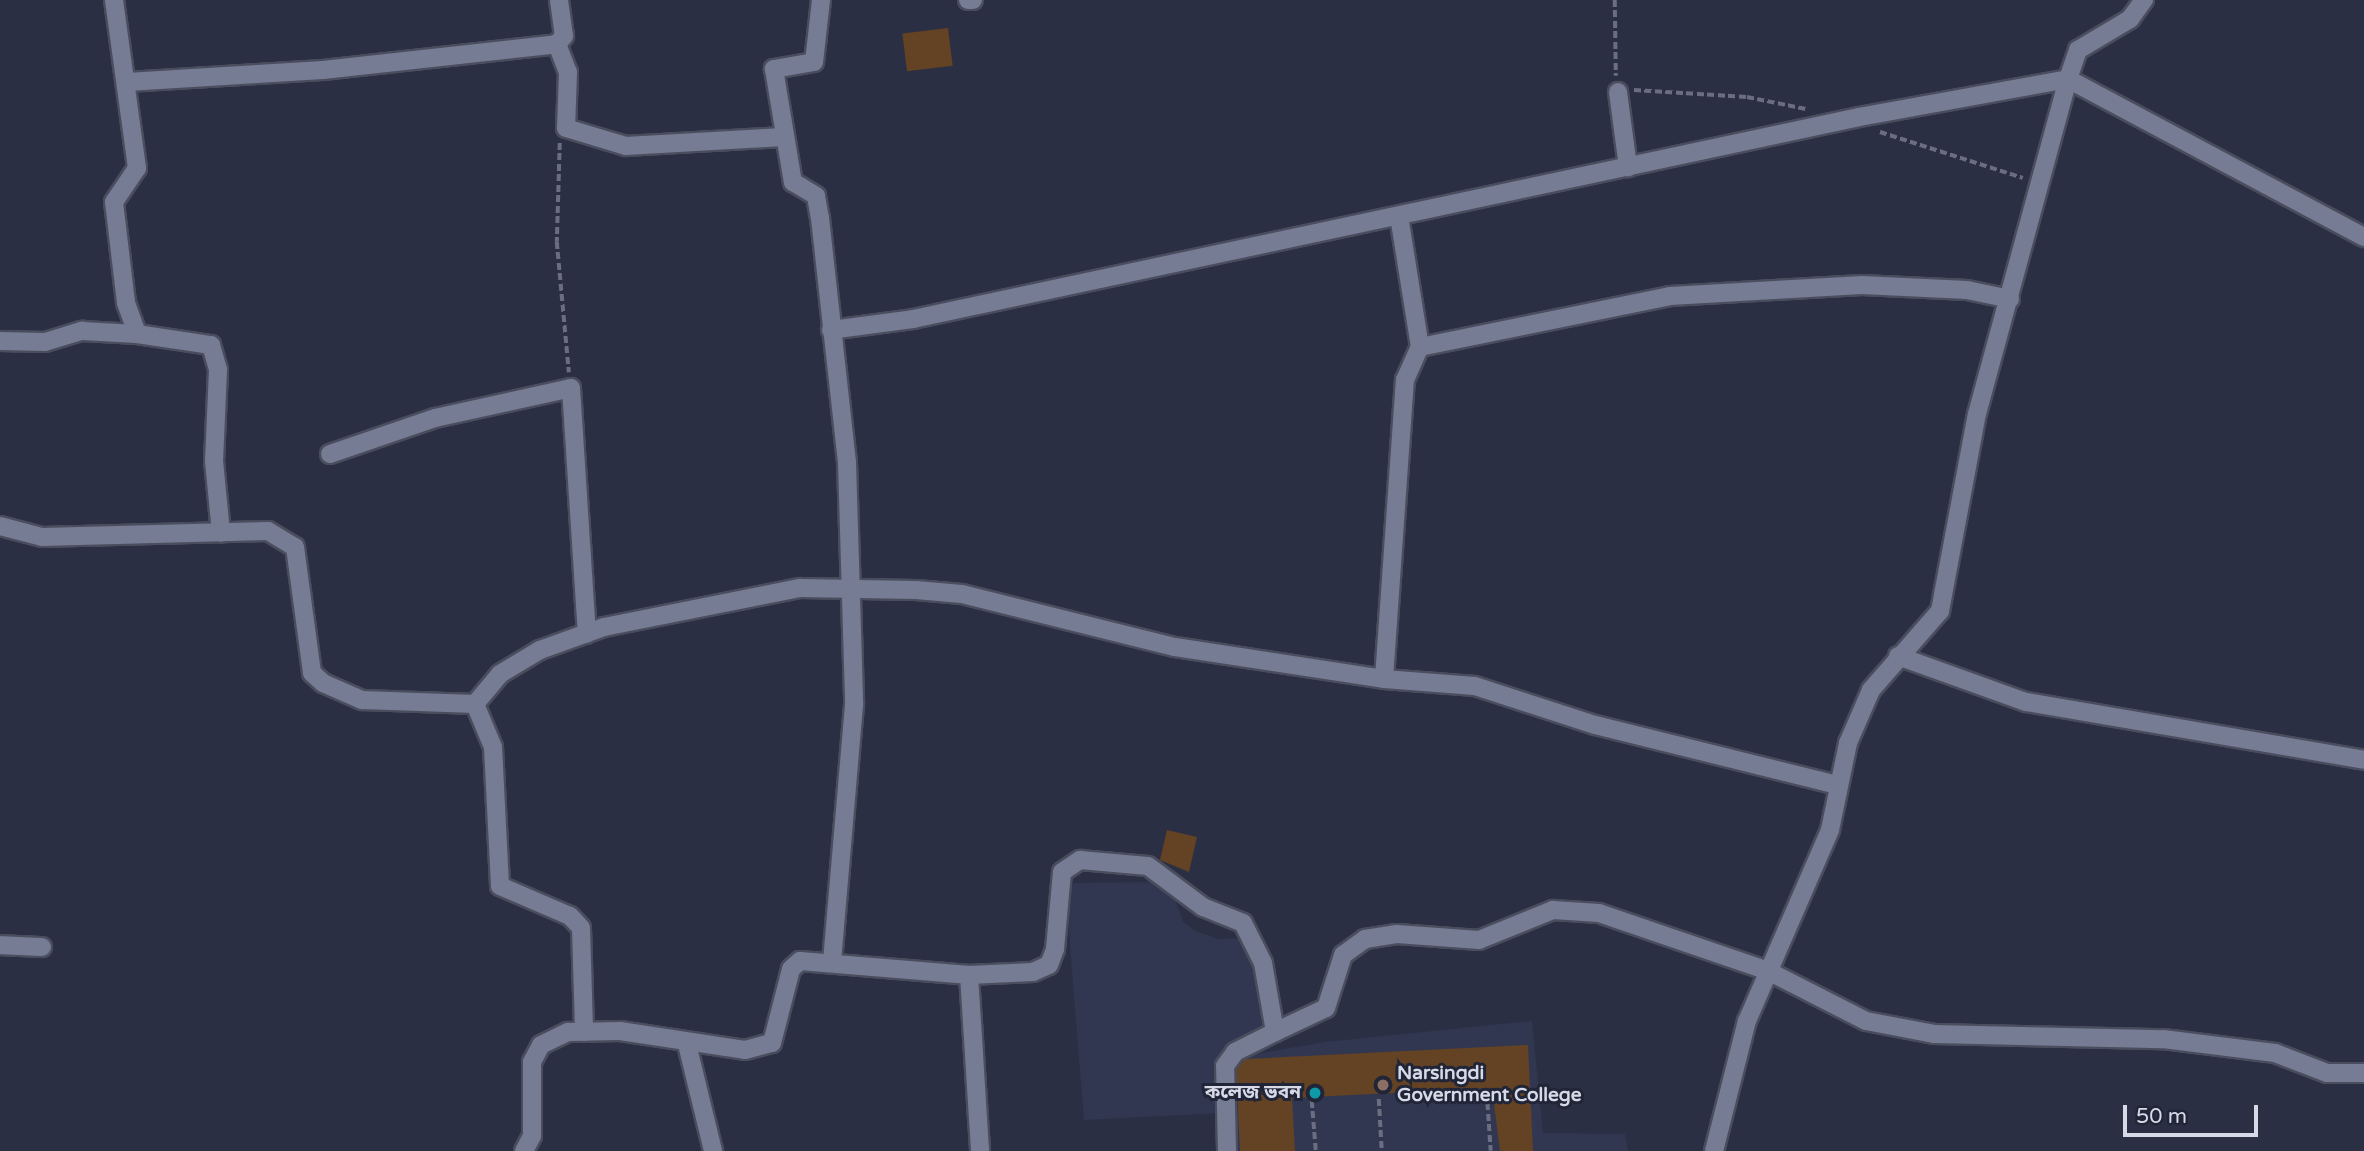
<!DOCTYPE html>
<html>
<head>
<meta charset="utf-8">
<style>
	body { margin:0 }
	#map { position:relative; width:2364px; height:1151px; overflow:hidden; background:#2b2f43; font-family:"Varela Round","Noto Sans Bengali",sans-serif }
	div>[style] { position:absolute }
	.built>* { inset:0; background:#323751 }
	.building>* { inset:0; background:#644224; transform-origin:0 0 }
	.path>* { height:3.5px; margin-top:-1.75px; transform-origin:0; background:repeating-linear-gradient(90deg,#6b6e80 0 7px,transparent 0 10.5px) }
	.roads { filter:drop-shadow(2px 0 #4a4d5e) drop-shadow(-2px 0 #4a4d5e) drop-shadow(0 2px #4a4d5e) drop-shadow(0 -2px #4a4d5e) }
	.minor>* { height:18px; margin:-9px; padding:0 9px; transform-origin:9px; border-radius:9px; background:#767c93 }
	.tertiary>* { height:18px; margin:-9px; padding:0 9px; transform-origin:9px; border-radius:9px; background:#767c93 }
	.dots>* { width:19px; height:19px; translate:-50% -50%; box-sizing:border-box; border:4px solid #212538; border-radius:50% }
	span { translate:-50% -50%; white-space:nowrap; text-align:center; line-height:1.15; -webkit-text-stroke:6px #212538; paint-order:stroke }
	.poi-label { font-size:19px; color:#d6d9e6; font-weight:700 }
	.left { translate:0 -50%; text-align:left }
	.right { translate:-100% -50%; text-align:right }
	.scale { position:absolute; left:2123px; top:1105px; width:135px; height:32px; box-sizing:border-box; border:4px solid #d6d9e6; border-top:0; padding-left:9px; font-size:21px; line-height:24px; white-space:nowrap; color:#d6d9e6; -webkit-text-stroke:5px #212538; paint-order:stroke }
</style>
</head>
<body>
<div id="map">
	<div class="built">
		<i style="clip-path:polygon(1169px 882px,1183px 922px,1194px 930px,1217px 939px,1253px 938px,1263px 1031px,1221px 1055px,1221px 1113px,1084px 1120px,1065px 883px)"></i>
		<i style="clip-path:polygon(1532px 1021px,1543px 1133px,1625px 1134px,1628px 1151px,1232px 1151px,1233px 1058px,1325px 1042px)"></i>
	</div>
	<div class="building">
		<i style="left:948px;top:28px;width:38px;height:46px;rotate:83deg"></i>
		<i style="clip-path:polygon(1167px 830px,1197px 837px,1189px 872px,1160px 860px)"></i>
		<i style="clip-path:polygon(1528px 1045px,1533px 1151px,1500px 1151px,1492px 1088px,1292px 1098px,1295px 1151px,1240px 1151px,1236px 1070px,1245px 1059px)"></i>
	</div>
	<div class="path">
		<i style="left:1615px;top:0;width:76px;rotate:89.2deg"></i>
		<i style="left:1634px;top:90px;width:113px;rotate:3.5deg"></i>
		<i style="left:1747px;top:97px;width:60px;rotate:11.5deg"></i>
		<i style="left:1880px;top:132px;width:150px;rotate:17.8deg"></i>
		<i style="left:560px;top:143px;width:99px;rotate:91.7deg"></i>
		<i style="left:557px;top:242px;width:131px;rotate:84.7deg"></i>
		<i style="left:1487px;top:1093px;width:58px;rotate:86.1deg"></i>
		<i style="left:1379px;top:1099px;width:52px;rotate:86.7deg"></i>
		<i style="left:1312px;top:1101px;width:50px;rotate:85.4deg"></i>
	</div>
	<div class="roads">
		<div class="minor">
			<i style="left:114px;top:0;width:170px;rotate:82.2deg"></i>
			<i style="left:137px;top:168px;width:41px;rotate:124.1deg"></i>
			<i style="left:114px;top:202px;width:102px;rotate:83.2deg"></i>
			<i style="left:126px;top:303px;width:33px;rotate:70deg"></i>
			<i style="left:137px;top:334px;width:75px;rotate:8.5deg"></i>
			<i style="left:211px;top:345px;width:26px;rotate:74deg"></i>
			<i style="left:218px;top:370px;width:91px;rotate:92.5deg"></i>
			<i style="left:214px;top:461px;width:72px;rotate:84.4deg"></i>
			<i style="left:821px;top:0;width:62px;rotate:96.4deg"></i>
			<i style="left:814px;top:62px;width:41px;rotate:170.1deg"></i>
			<i style="left:774px;top:69px;width:115px;rotate:80.5deg"></i>
			<i style="left:793px;top:182px;width:27px;rotate:31deg"></i>
			<i style="left:816px;top:196px;width:22px;rotate:80deg"></i>
			<i style="left:820px;top:218px;width:245px;rotate:83.7deg"></i>
			<i style="left:847px;top:462px;width:243px;rotate:88.3deg"></i>
			<i style="left:854px;top:705px;width:259px;rotate:94.9deg"></i>
			<i style="left:968px;top:0;width:5px"></i>
			<i style="left:557px;top:44px;width:30px;rotate:69deg"></i>
			<i style="left:568px;top:72px;width:56px;rotate:92deg"></i>
			<i style="left:566px;top:128px;width:63px;rotate:16.7deg"></i>
			<i style="left:626px;top:146px;width:157px;rotate:-3.3deg"></i>
			<i style="left:127px;top:82px;width:196px;rotate:-3.5deg"></i>
			<i style="left:323px;top:70px;width:235px;rotate:-6.3deg"></i>
			<i style="left:557px;top:44px;width:11px;rotate:-49deg"></i>
			<i style="left:564px;top:36px;width:36px;rotate:-98deg"></i>
			<i style="left:1618px;top:92px;width:76px;rotate:82.4deg"></i>
			<i style="left:1399px;top:216px;width:133px;rotate:80.9deg"></i>
			<i style="left:831px;top:330px;width:83px;rotate:-7.6deg"></i>
			<i style="left:913px;top:319px;width:967px;rotate:-12.05deg"></i>
			<i style="left:1859px;top:117px;width:212px;rotate:-10.3deg"></i>
			<i style="left:2068px;top:79px;width:336px;rotate:28.1deg"></i>
			<i style="left:0;top:341px;width:45px;rotate:1.3deg"></i>
			<i style="left:45px;top:342px;width:39px;rotate:-17deg"></i>
			<i style="left:82px;top:331px;width:55px;rotate:3.1deg"></i>
			<i style="left:330px;top:454px;width:111px;rotate:-18.9deg"></i>
			<i style="left:435px;top:418px;width:139px;rotate:-12.4deg"></i>
			<i style="left:571px;top:388px;width:246px;rotate:86.3deg"></i>
			<i style="left:0;top:526px;width:43px;rotate:14.7deg"></i>
			<i style="left:42px;top:537px;width:226px;rotate:-1.5deg"></i>
			<i style="left:268px;top:531px;width:31px;rotate:31deg"></i>
			<i style="left:295px;top:547px;width:127px;rotate:82.3deg"></i>
			<i style="left:312px;top:673px;width:15px;rotate:42deg"></i>
			<i style="left:323px;top:683px;width:43px;rotate:23.6deg"></i>
			<i style="left:362px;top:700px;width:113px;rotate:2deg"></i>
			<i style="left:475px;top:704px;width:47px;rotate:67.3deg"></i>
			<i style="left:493px;top:747px;width:139px;rotate:87.1deg"></i>
			<i style="left:500px;top:886px;width:76px;rotate:23.2deg"></i>
			<i style="left:570px;top:916px;width:16px;rotate:47deg"></i>
			<i style="left:581px;top:928px;width:104px;rotate:88.3deg"></i>
			<i style="left:1898px;top:656px;width:136px;rotate:19.8deg"></i>
			<i style="left:2026px;top:702px;width:343px;rotate:9.7deg"></i>
			<i style="left:1384px;top:679px;width:300px;rotate:-86deg"></i>
			<i style="left:1405px;top:380px;width:36px;rotate:-66deg"></i>
			<i style="left:1420px;top:347px;width:255px;rotate:-11.5deg"></i>
			<i style="left:1670px;top:296px;width:192px;rotate:-3.3deg"></i>
			<i style="left:1862px;top:285px;width:105px;rotate:2.7deg"></i>
			<i style="left:1967px;top:290px;width:44px;rotate:11.8deg"></i>
			<i style="left:475px;top:704px;width:39px;rotate:-50deg"></i>
			<i style="left:500px;top:674px;width:47px;rotate:-31deg"></i>
			<i style="left:540px;top:650px;width:68px;rotate:-19.8deg"></i>
			<i style="left:604px;top:627px;width:200px;rotate:-11.3deg"></i>
			<i style="left:800px;top:588px;width:116px;rotate:1deg"></i>
			<i style="left:916px;top:590px;width:46px;rotate:5deg"></i>
			<i style="left:962px;top:594px;width:219px;rotate:14deg"></i>
			<i style="left:1175px;top:647px;width:211px;rotate:8.7deg"></i>
			<i style="left:1384px;top:679px;width:91px;rotate:4.4deg"></i>
			<i style="left:1475px;top:686px;width:126px;rotate:18deg"></i>
			<i style="left:1595px;top:725px;width:249px;rotate:13.9deg"></i>
			<i style="left:0;top:945px;width:42px;rotate:2.7deg"></i>
			<i style="left:1768px;top:971px;width:110px;rotate:27deg"></i>
			<i style="left:1866px;top:1021px;width:69px;rotate:10.8deg"></i>
			<i style="left:1934px;top:1034px;width:229px;rotate:1.3deg"></i>
			<i style="left:2163px;top:1039px;width:113px;rotate:7.1deg"></i>
			<i style="left:2275px;top:1053px;width:56px;rotate:21deg"></i>
			<i style="left:2327px;top:1073px;width:37px"></i>
			<i style="left:969px;top:975px;width:176px;rotate:86.4deg"></i>
			<i style="left:687px;top:1044px;width:110px;rotate:76.3deg"></i>
			<i style="left:1227px;top:1151px;width:85px;rotate:-91.3deg"></i>
			<i style="left:1225px;top:1066px;width:17px;rotate:-54deg"></i>
			<i style="left:1235px;top:1052px;width:45px;rotate:-26.6deg"></i>
		</div>
		<div class="tertiary">
			<i style="left:524px;top:1151px;width:17px;rotate:-62deg"></i>
			<i style="left:532px;top:1136px;width:74px;rotate:-90deg"></i>
			<i style="left:532px;top:1062px;width:19px;rotate:-62deg"></i>
			<i style="left:541px;top:1045px;width:30px;rotate:-26deg"></i>
			<i style="left:568px;top:1032px;width:52px;rotate:-1.1deg"></i>
			<i style="left:620px;top:1031px;width:126px;rotate:8.6deg"></i>
			<i style="left:745px;top:1050px;width:28px;rotate:-15deg"></i>
			<i style="left:772px;top:1043px;width:76px;rotate:-75.6deg"></i>
			<i style="left:791px;top:969px;width:12px;rotate:-42deg"></i>
			<i style="left:800px;top:961px;width:170px;rotate:4.7deg"></i>
			<i style="left:969px;top:975px;width:64px;rotate:-2.7deg"></i>
			<i style="left:1033px;top:972px;width:17px;rotate:-24deg"></i>
			<i style="left:1049px;top:965px;width:17px;rotate:-69deg"></i>
			<i style="left:1055px;top:949px;width:77px;rotate:-84.8deg"></i>
			<i style="left:1062px;top:872px;width:22px;rotate:-34deg"></i>
			<i style="left:1080px;top:860px;width:68px;rotate:5deg"></i>
			<i style="left:1148px;top:866px;width:69px;rotate:36.7deg"></i>
			<i style="left:1203px;top:907px;width:43px;rotate:21.8deg"></i>
			<i style="left:1243px;top:923px;width:45px;rotate:63.4deg"></i>
			<i style="left:1263px;top:963px;width:70px;rotate:80.1deg"></i>
			<i style="left:1275px;top:1032px;width:56px;rotate:-25.2deg"></i>
			<i style="left:1326px;top:1008px;width:56px;rotate:-72.2deg"></i>
			<i style="left:1343px;top:955px;width:27px;rotate:-36deg"></i>
			<i style="left:1365px;top:939px;width:32px;rotate:-9deg"></i>
			<i style="left:1397px;top:934px;width:82px;rotate:4.2deg"></i>
			<i style="left:1479px;top:940px;width:80px;rotate:-22.1deg"></i>
			<i style="left:1553px;top:910px;width:46px;rotate:3.7deg"></i>
			<i style="left:1599px;top:913px;width:179px;rotate:18.9deg"></i>
			<i style="left:1714px;top:1151px;width:134px;rotate:-75.8deg"></i>
			<i style="left:1747px;top:1021px;width:208px;rotate:-66.5deg"></i>
			<i style="left:1830px;top:830px;width:89px;rotate:-78.3deg"></i>
			<i style="left:1848px;top:743px;width:58px;rotate:-66.5deg"></i>
			<i style="left:1871px;top:690px;width:105px;rotate:-48.9deg"></i>
			<i style="left:1940px;top:611px;width:200px;rotate:-79.4deg"></i>
			<i style="left:1977px;top:414px;width:347px;rotate:-74.8deg"></i>
			<i style="left:2068px;top:79px;width:31px;rotate:-71deg"></i>
			<i style="left:2078px;top:50px;width:61px;rotate:-30.8deg"></i>
			<i style="left:2130px;top:19px;width:24px;rotate:-54deg"></i>
		</div>
	</div>
	<div class="dots">
		<i style="left:1383px;top:1085px;background:#8d6e63"></i>
		<i style="left:1315px;top:1093px;background:#0f9aa8"></i>
	</div>
	<div class="poi-label">
		<span class="left" style="left:1397px;top:1085px">Narsingdi<br>Government College</span>
		<span class="right" style="left:1301px;top:1093px">কলেজ ভবন</span>
	</div>
	<div class="scale">50 m</div>
</div>
</body>
</html>
